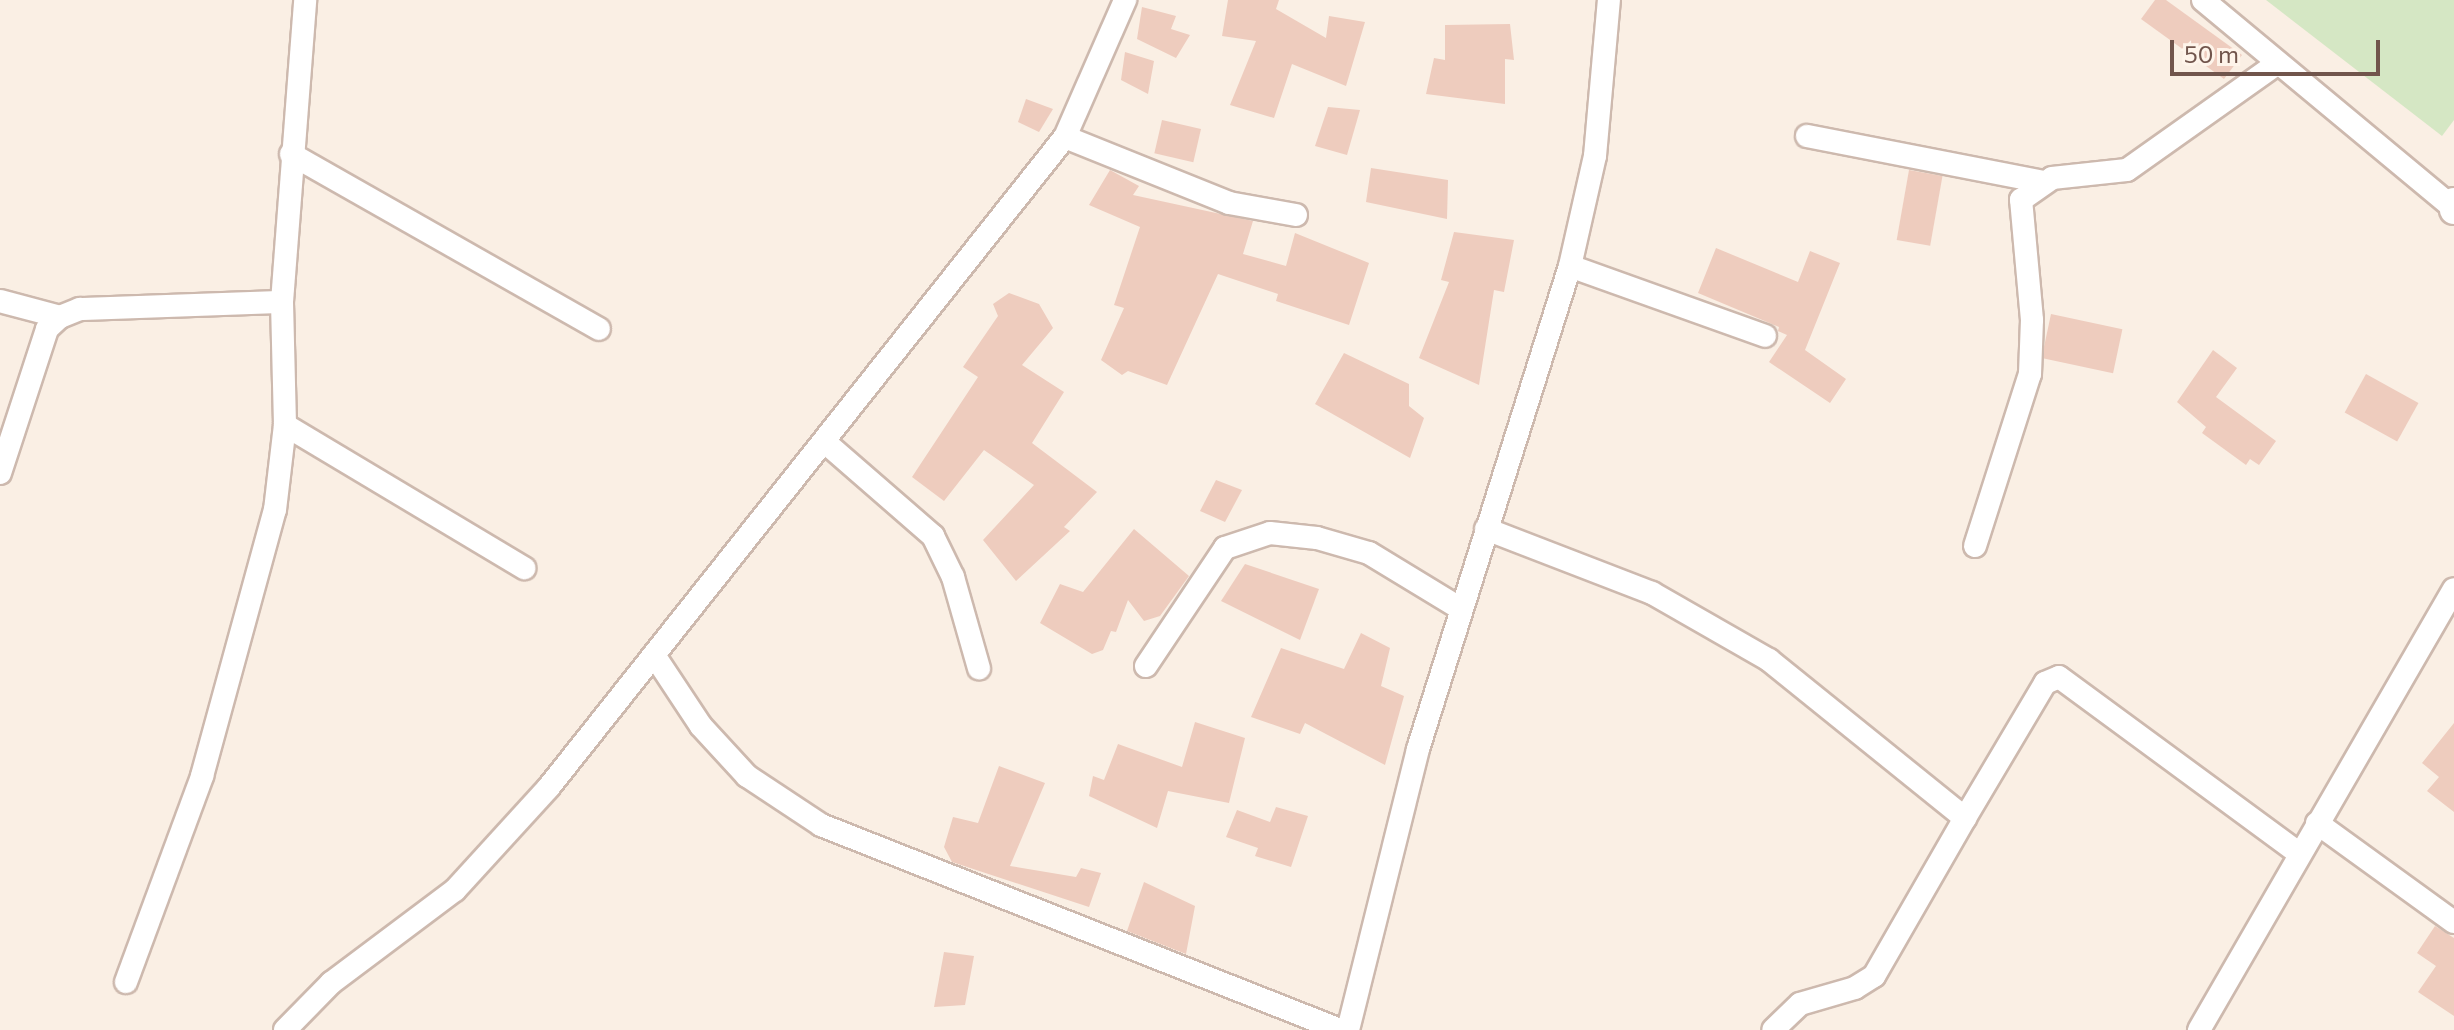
<!DOCTYPE html>
<html>
<head>
<meta charset="utf-8">
<style>
	body { margin:0 }
	#map { position:relative; width:2454px; height:1030px; overflow:hidden; background:#faefe4; font-family:Commissioner,sans-serif }
	div>[style] { position:absolute }
	.green>* { inset:0; background:#d5e7c4 }
	.building>* { inset:0; background:#eeccbe; transform-origin:0 0 }
	.roads { filter:drop-shadow(2px 0 #cdb9ae) drop-shadow(-2px 0 #cdb9ae) drop-shadow(0 2px #cdb9ae) drop-shadow(0 -2px #cdb9ae) }
	.minor>* { height:22px; margin:-11px; padding:0 11px; transform-origin:11px; border-radius:11px; background:#fff }
	.tertiary>* { height:28px; margin:-14px; padding:0 14px; transform-origin:14px; border-radius:14px; background:#fff }
	span { translate:-50% -50%; white-space:nowrap; text-align:center; line-height:1.15; -webkit-text-stroke:6px #fef4ea; paint-order:stroke }
	.scale { position:absolute; left:2170px; top:40px; width:210px; height:36px; box-sizing:border-box; border:4px solid #71554c; border-top:0; padding-left:10px; font-size:24px; line-height:28px; white-space:nowrap; color:#71554c; -webkit-text-stroke:6px #fef4ea; paint-order:stroke }
</style>
</head>
<body>
<div id="map">
	<div class="green">
		<i style="clip-path:polygon(2266px 0,2454px 0,2454px 120px,2442px 136px)"></i>
	</div>
	<div class="building">
		<i style="clip-path:polygon(1228px 0,1279px 0,1276px 9px,1326px 38px,1329px 16px,1365px 22px,1346px 86px,1292px 64px,1274px 118px,1230px 105px,1256px 41px,1222px 36px)"></i>
		<i style="clip-path:polygon(2155px 0,2166px 0,2242px 55px,2224px 79px,2141px 19px)"></i>
		<i style="clip-path:polygon(1142px 7px,1176px 16px,1171px 29px,1190px 35px,1176px 58px,1137px 39px)"></i>
		<i style="clip-path:polygon(1510px 24px,1514px 60px,1505px 59px,1505px 104px,1426px 94px,1434px 58px,1445px 60px,1445px 25px)"></i>
		<i style="clip-path:polygon(1125px 52px,1154px 61px,1148px 94px,1121px 80px)"></i>
		<i style="clip-path:polygon(1026px 99px,1053px 109px,1039px 132px,1018px 122px)"></i>
		<i style="clip-path:polygon(1328px 107px,1360px 110px,1347px 155px,1315px 146px)"></i>
		<i style="left:1162px;top:120px;width:40px;height:34px;rotate:13deg"></i>
		<i style="clip-path:polygon(1371px 168px,1448px 180px,1447px 219px,1366px 202px)"></i>
		<i style="clip-path:polygon(1110px 170px,1139px 186px,1133px 195px,1253px 221px,1243px 254px,1286px 266px,1295px 233px,1369px 263px,1349px 325px,1276px 301px,1278px 294px,1218px 274px,1167px 385px,1128px 371px,1122px 375px,1101px 360px,1124px 308px,1114px 305px,1140px 227px,1089px 205px)"></i>
		<i style="left:1909px;top:170px;width:34px;height:71px;rotate:10deg"></i>
		<i style="clip-path:polygon(1454px 232px,1514px 240px,1504px 292px,1494px 290px,1479px 385px,1419px 358px,1449px 282px,1441px 280px)"></i>
		<i style="clip-path:polygon(1716px 248px,1798px 282px,1810px 251px,1840px 263px,1805px 350px,1846px 379px,1830px 403px,1769px 362px,1787px 335px,1778px 331px,1779px 327px,1698px 293px)"></i>
		<i style="clip-path:polygon(1009px 293px,1039px 304px,1053px 328px,1022px 365px,1064px 392px,1032px 443px,1097px 492px,1064px 527px,1070px 531px,1016px 581px,983px 540px,1034px 485px,984px 450px,944px 501px,912px 477px,978px 377px,963px 367px,998px 316px,993px 304px)"></i>
		<i style="left:2051px;top:314px;width:73px;height:45px;rotate:12deg"></i>
		<i style="clip-path:polygon(2213px 350px,2237px 368px,2216px 397px,2276px 441px,2259px 465px,2250px 459px,2246px 465px,2202px 433px,2206px 427px,2177px 402px)"></i>
		<i style="clip-path:polygon(1344px 353px,1409px 384px,1409px 406px,1424px 418px,1410px 458px,1315px 404px)"></i>
		<i style="left:2366px;top:374px;width:60px;height:44px;rotate:29deg"></i>
		<i style="clip-path:polygon(1216px 480px,1242px 490px,1225px 522px,1200px 511px)"></i>
		<i style="clip-path:polygon(1134px 529px,1189px 576px,1160px 616px,1144px 621px,1128px 600px,1116px 632px,1111px 631px,1103px 650px,1092px 654px,1040px 623px,1060px 584px,1083px 592px)"></i>
		<i style="clip-path:polygon(1245px 564px,1319px 589px,1300px 640px,1221px 601px)"></i>
		<i style="clip-path:polygon(1361px 633px,1390px 648px,1381px 686px,1404px 696px,1385px 765px,1305px 723px,1300px 734px,1251px 717px,1281px 648px,1344px 669px)"></i>
		<i style="clip-path:polygon(1195px 722px,1245px 738px,1229px 803px,1168px 791px,1157px 828px,1089px 796px,1093px 776px,1104px 780px,1118px 744px,1182px 767px)"></i>
		<i style="clip-path:polygon(2454px 723px,2454px 812px,2427px 791px,2439px 777px,2422px 763px)"></i>
		<i style="clip-path:polygon(999px 766px,1045px 783px,1010px 866px,1076px 877px,1081px 868px,1101px 873px,1089px 907px,952px 862px,944px 847px,953px 817px,978px 823px)"></i>
		<i style="clip-path:polygon(1276px 807px,1308px 816px,1291px 867px,1255px 856px,1258px 848px,1226px 837px,1237px 810px,1270px 822px)"></i>
		<i style="clip-path:polygon(1144px 882px,1195px 906px,1186px 954px,1127px 931px)"></i>
		<i style="clip-path:polygon(2435px 926px,2454px 938px,2454px 1016px,2418px 992px,2436px 966px,2417px 953px)"></i>
		<i style="clip-path:polygon(944px 952px,974px 956px,965px 1005px,934px 1007px)"></i>
	</div>
	<div class="roads">
		<div class="minor">
			<i style="left:2203px;top:0;width:322px;rotate:39.7deg"></i>
			<i style="left:1807px;top:136px;width:241px;rotate:11deg"></i>
			<i style="left:1065px;top:137px;width:177px;rotate:21.9deg"></i>
			<i style="left:1229px;top:203px;width:68px;rotate:10.2deg"></i>
			<i style="left:291px;top:154px;width:354px;rotate:29.6deg"></i>
			<i style="left:1570px;top:266px;width:207px;rotate:19.7deg"></i>
			<i style="left:0;top:301px;width:62px;rotate:14.9deg"></i>
			<i style="left:285px;top:425px;width:279px;rotate:30.9deg"></i>
			<i style="left:826px;top:443px;width:142px;rotate:41deg"></i>
			<i style="left:933px;top:536px;width:46px;rotate:64deg"></i>
			<i style="left:953px;top:577px;width:95px;rotate:74.1deg"></i>
			<i style="left:0;top:473px;width:151px;rotate:-71.9deg"></i>
			<i style="left:47px;top:329px;width:18px;rotate:-43deg"></i>
			<i style="left:60px;top:317px;width:22px;rotate:-22deg"></i>
			<i style="left:80px;top:309px;width:202px;rotate:-2deg"></i>
			<i style="left:1486px;top:529px;width:178px;rotate:21.1deg"></i>
			<i style="left:1652px;top:593px;width:135px;rotate:29.8deg"></i>
			<i style="left:1769px;top:660px;width:252px;rotate:38.9deg"></i>
			<i style="left:1965px;top:818px;width:182px;rotate:119.9deg"></i>
			<i style="left:1874px;top:976px;width:22px;rotate:148deg"></i>
			<i style="left:1855px;top:988px;width:57px;rotate:163.8deg"></i>
			<i style="left:1800px;top:1004px;width:37px;rotate:136deg"></i>
			<i style="left:1975px;top:546px;width:181px;rotate:-72.3deg"></i>
			<i style="left:2030px;top:374px;width:54px;rotate:-87.9deg"></i>
			<i style="left:2032px;top:320px;width:121px;rotate:-95.2deg"></i>
			<i style="left:2021px;top:200px;width:38px;rotate:-35deg"></i>
			<i style="left:2052px;top:178px;width:75px;rotate:-6.1deg"></i>
			<i style="left:2127px;top:170px;width:185px;rotate:-35.3deg"></i>
			<i style="left:654px;top:655px;width:85px;rotate:56.5deg"></i>
			<i style="left:701px;top:726px;width:68px;rotate:47.4deg"></i>
			<i style="left:747px;top:776px;width:89px;rotate:33.5deg"></i>
			<i style="left:821px;top:825px;width:558px;rotate:21.55deg"></i>
			<i style="left:1146px;top:666px;width:142px;rotate:-56.2deg"></i>
			<i style="left:1225px;top:548px;width:47px;rotate:-18.4deg"></i>
			<i style="left:1270px;top:533px;width:47px;rotate:6.1deg"></i>
			<i style="left:1317px;top:538px;width:54px;rotate:16.1deg"></i>
			<i style="left:1369px;top:553px;width:108px;rotate:31.3deg"></i>
			<i style="left:1965px;top:818px;width:157px;rotate:-59.3deg"></i>
			<i style="left:2045px;top:683px;width:15px;rotate:-23deg"></i>
			<i style="left:2059px;top:677px;width:299px;rotate:36.3deg"></i>
			<i style="left:2317px;top:823px;width:169px;rotate:35.9deg"></i>
			<i style="left:126px;top:982px;width:220px;rotate:-69.7deg"></i>
			<i style="left:202px;top:776px;width:276px;rotate:-74.7deg"></i>
			<i style="left:275px;top:510px;width:86px;rotate:-83.3deg"></i>
			<i style="left:285px;top:425px;width:123px;rotate:-91.4deg"></i>
			<i style="left:282px;top:302px;width:303px;rotate:-85.6deg"></i>
			<i style="left:285px;top:1030px;width:66px;rotate:-45.6deg"></i>
			<i style="left:331px;top:983px;width:155px;rotate:-36.9deg"></i>
			<i style="left:455px;top:890px;width:139px;rotate:-47.6deg"></i>
			<i style="left:549px;top:787px;width:830px;rotate:-51.56deg"></i>
			<i style="left:1065px;top:137px;width:150px;rotate:-66.3deg"></i>
			<i style="left:1348px;top:1030px;width:290px;rotate:-76deg"></i>
			<i style="left:1418px;top:749px;width:506px;rotate:-72.53deg"></i>
			<i style="left:1570px;top:266px;width:113px;rotate:-77.2deg"></i>
			<i style="left:1595px;top:156px;width:157px;rotate:-84.9deg"></i>
			<i style="left:2199px;top:1030px;width:509px;rotate:-59.96deg"></i>
		</div>
		<div class="tertiary">
			<i style="left:2454px;top:202px;width:8px;rotate:90deg"></i>
		</div>
	</div>
	<div class="scale">50 m</div>
</div>
</body>
</html>
